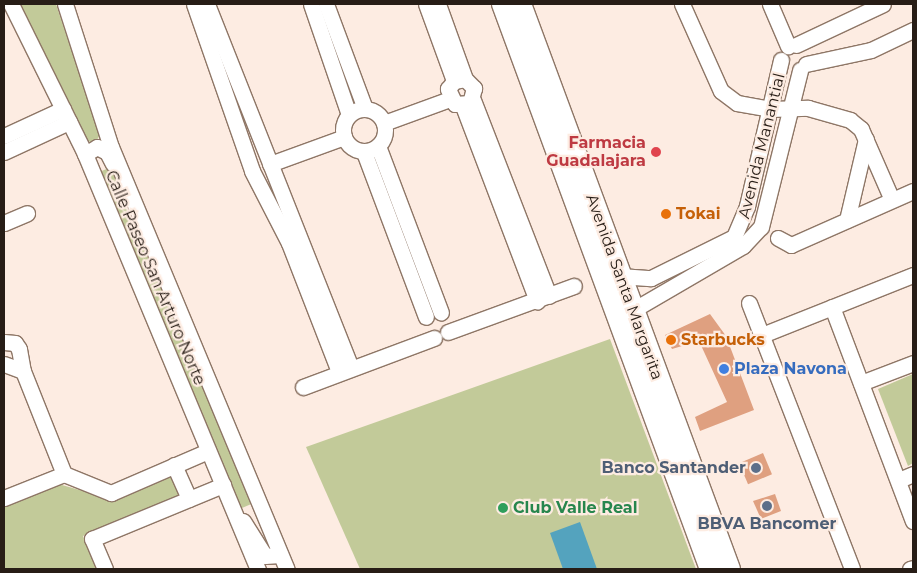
<!DOCTYPE html>
<html>
<head>
<meta charset="utf-8">
<style>
	body { margin:0 }
	#map { position:relative; width:917px; height:573px; overflow:hidden; background:#fdece2; font-family:Montserrat,sans-serif }
	div>[style] { position:absolute }
	.green>* { inset:0; background:#c2ca99; transform-origin:0 0 }
	.water>* { inset:0; background:#54a3be }
	.building>* { inset:0; background:#dfa080; transform-origin:0 0 }
	.roads { filter:drop-shadow(1px 0 #8e7666) drop-shadow(-1px 0 #8e7666) drop-shadow(0 1px #8e7666) drop-shadow(0 -1px #8e7666) }
	.minor>* { height:15px; margin:-7.5px; padding:0 7.5px; transform-origin:7.5px; border-radius:7.5px; background:#fff }
	.minor>.ring { margin:-7.5px; padding:0; box-sizing:content-box; background:none; border:15px solid #fff; border-radius:50% }
	.major>* { height:20px; margin:-10px; padding:0 10px; transform-origin:10px; border-radius:10px; background:#fff }
	.dots>* { width:14px; height:14px; translate:-50% -50%; box-sizing:border-box; border:2px solid #fdece2; border-radius:50% }
	span { translate:-50% -50%; white-space:nowrap; text-align:center; line-height:1.15; -webkit-text-stroke:4.5px #fdece2; paint-order:stroke }
	.health-label { font-size:16px; color:#be3a42; font-weight:700 }
	.right { translate:-100% -50%; text-align:right }
	.street-label { font-size:16px; color:#271d16 }
	.food-label { font-size:16px; color:#c56008; font-weight:700 }
	.left { translate:0 -50%; text-align:left }
	.shop-label { font-size:16px; color:#366cbe; font-weight:700 }
	.service-label { font-size:16px; color:#4e5e75; font-weight:700 }
	.leisure-label { font-size:16px; color:#27864d; font-weight:700 }
	.frame { position:absolute; inset:0; border:5px solid #271d16; pointer-events:none }
</style>
</head>
<body>
<div id="map">
	<div class="green">
		<i style="clip-path:polygon(18px 4px,56px 4px,100px 135px,95px 143px,84px 140px)"></i>
		<i style="left:116px;top:165px;width:365px;height:20px;rotate:67deg"></i>
		<i style="clip-path:polygon(610px 339px,696px 569px,360px 569px,306px 447px)"></i>
		<i style="clip-path:polygon(913px 374px,913px 463px,908px 466px,878px 389px)"></i>
		<i style="clip-path:polygon(171px 474px,180px 496px,83px 536px,97px 569px,4px 569px,4px 504px,55px 483px,111px 499px)"></i>
	</div>
	<div class="water">
		<i style="clip-path:polygon(580px 522px,597px 569px,563px 569px,550px 533px)"></i>
	</div>
	<div class="building">
		<i style="clip-path:polygon(710px 314px,726px 336px,754px 410px,700px 431px,695px 417px,727px 402px,699px 341px,672px 349px,665px 335px)"></i>
		<i style="left:763px;top:453px;width:23px;height:26px;rotate:67deg"></i>
		<i style="clip-path:polygon(775px 494px,781px 511px,761px 519px,753px 501px)"></i>
	</div>
	<div class="roads">
		<div class="minor">
			<i style="left:11px;top:4px;width:167px;rotate:63.7deg"></i>
			<i style="left:85px;top:154px;width:450px;rotate:67.4deg"></i>
			<i style="left:65px;top:4px;width:150px;rotate:72.2deg"></i>
			<i style="left:111px;top:147px;width:457px;rotate:67.4deg"></i>
			<i style="left:194px;top:4px;width:177px;rotate:70.8deg"></i>
			<i style="left:252px;top:171px;width:81px;rotate:62.8deg"></i>
			<i style="left:289px;top:243px;width:138px;rotate:68.8deg"></i>
			<i style="left:207px;top:4px;width:391px;rotate:68.4deg"></i>
			<i style="left:311px;top:4px;width:117px;rotate:71.1deg"></i>
			<i style="left:326px;top:4px;width:112px;rotate:69.6deg"></i>
			<i style="left:426px;top:4px;width:82px;rotate:70deg"></i>
			<i style="left:438px;top:4px;width:80px;rotate:70.2deg"></i>
			<i style="left:465px;top:79px;width:13px;rotate:45deg"></i>
			<i style="left:474px;top:88px;width:16px;rotate:105deg"></i>
			<i style="left:470px;top:103px;width:15px;rotate:176deg"></i>
			<i style="left:455px;top:104px;width:17px;rotate:-115deg"></i>
			<i style="left:448px;top:89px;width:10px;rotate:-53deg"></i>
			<i style="left:454px;top:81px;width:11px;rotate:-10deg"></i>
			<i style="left:682px;top:4px;width:95px;rotate:65.9deg"></i>
			<i style="left:721px;top:91px;width:20px;rotate:37deg"></i>
			<i style="left:737px;top:103px;width:35px;rotate:10deg"></i>
			<i style="left:771px;top:109px;width:37px;rotate:-2deg"></i>
			<i style="left:808px;top:108px;width:44px;rotate:15.9deg"></i>
			<i style="left:850px;top:120px;width:14px;rotate:39deg"></i>
			<i style="left:861px;top:129px;width:77px;rotate:66.4deg"></i>
			<i style="left:770px;top:4px;width:46px;rotate:66.8deg"></i>
			<i style="left:796px;top:45px;width:96px;rotate:-25.2deg"></i>
			<i style="left:806px;top:64px;width:66px;rotate:-12.2deg"></i>
			<i style="left:871px;top:50px;width:47px;rotate:-25.5deg"></i>
			<i style="left:473px;top:100px;width:210px;rotate:68.8deg"></i>
			<i style="left:463px;top:106px;width:209px;rotate:69.2deg"></i>
			<i class="ring" style="left:343px;top:109px;width:27px;height:27px"></i>
			<i style="left:384px;top:123px;width:70px;rotate:-20deg"></i>
			<i style="left:4px;top:136px;width:65px;rotate:-24.6deg"></i>
			<i style="left:378px;top:146px;width:178px;rotate:69.3deg"></i>
			<i style="left:4px;top:152px;width:72px;rotate:-24.8deg"></i>
			<i style="left:364px;top:152px;width:176px;rotate:69.4deg"></i>
			<i style="left:85px;top:154px;width:14px;rotate:-30deg"></i>
			<i style="left:97px;top:147px;width:11px;rotate:27deg"></i>
			<i style="left:107px;top:152px;width:13px;rotate:63deg"></i>
			<i style="left:270px;top:164px;width:79px;rotate:-20deg"></i>
			<i style="left:847px;top:220px;width:83px;rotate:-76.8deg"></i>
			<i style="left:4px;top:223px;width:25px;rotate:-23deg"></i>
			<i style="left:778px;top:238px;width:15px;rotate:28deg"></i>
			<i style="left:791px;top:245px;width:133px;rotate:-23.9deg"></i>
			<i style="left:620px;top:276px;width:31px;rotate:4deg"></i>
			<i style="left:651px;top:278px;width:93px;rotate:-26.3deg"></i>
			<i style="left:734px;top:237px;width:34px;rotate:-67deg"></i>
			<i style="left:747px;top:206px;width:150px;rotate:-76.9deg"></i>
			<i style="left:749px;top:303px;width:285px;rotate:68.8deg"></i>
			<i style="left:832px;top:307px;width:229px;rotate:69.3deg"></i>
			<i style="left:633px;top:310px;width:127px;rotate:-30.2deg"></i>
			<i style="left:743px;top:246px;width:26px;rotate:-47deg"></i>
			<i style="left:761px;top:227px;width:162px;rotate:-76deg"></i>
			<i style="left:448px;top:332px;width:134px;rotate:-20.1deg"></i>
			<i style="left:762px;top:335px;width:162px;rotate:-21.7deg"></i>
			<i style="left:4px;top:342px;width:11px;rotate:5deg"></i>
			<i style="left:15px;top:343px;width:7px;rotate:56deg"></i>
			<i style="left:19px;top:349px;width:22px;rotate:80deg"></i>
			<i style="left:23px;top:371px;width:111px;rotate:68.3deg"></i>
			<i style="left:64px;top:474px;width:51px;rotate:22deg"></i>
			<i style="left:111px;top:493px;width:106px;rotate:-23.4deg"></i>
			<i style="left:4px;top:364px;width:20px;rotate:20deg"></i>
			<i style="left:861px;top:383px;width:56px;rotate:-21deg"></i>
			<i style="left:303px;top:387px;width:140px;rotate:-20.5deg"></i>
			<i style="left:174px;top:465px;width:37px;rotate:66deg"></i>
			<i style="left:899px;top:480px;width:15px;rotate:-23deg"></i>
			<i style="left:4px;top:498px;width:65px;rotate:-21.8deg"></i>
			<i style="left:243px;top:521px;width:41px;rotate:57.8deg"></i>
			<i style="left:265px;top:556px;width:15px;rotate:-4deg"></i>
			<i style="left:105px;top:569px;width:33px;rotate:-113deg"></i>
			<i style="left:92px;top:539px;width:142px;rotate:-22.4deg"></i>
			<i style="left:910px;top:569px;width:3px;rotate:-18deg"></i>
		</div>
		<div class="major">
			<i style="left:502px;top:4px;width:602px;rotate:69.79deg"></i>
			<i style="left:521px;top:4px;width:602px;rotate:69.7deg"></i>
		</div>
	</div>
	<div class="dots">
		<i style="left:656px;top:152px;background:#e0444e"></i>
		<i style="left:666px;top:214px;background:#e8710a"></i>
		<i style="left:671px;top:340px;background:#e8710a"></i>
		<i style="left:724px;top:369px;background:#3f7fe0"></i>
		<i style="left:756px;top:468px;background:#5c6f8a"></i>
		<i style="left:767px;top:506px;background:#5c6f8a"></i>
		<i style="left:503px;top:508px;background:#2e9e5b"></i>
	</div>
	<div class="health-label">
		<span class="right" style="left:646px;top:152px">Farmacia<br>Guadalajara</span>
	</div>
	<div class="street-label">
		<span style="left:762px;top:146px;rotate:-76deg">Avenida Manantial</span>
		<span style="left:155px;top:278px;rotate:67deg">Calle Paseo San Arturo Norte</span>
		<span style="left:624px;top:287px;rotate:70deg">Avenida Santa Margarita</span>
	</div>
	<div class="food-label">
		<span class="left" style="left:676px;top:214px">Tokai</span>
		<span class="left" style="left:681px;top:340px">Starbucks</span>
	</div>
	<div class="shop-label">
		<span class="left" style="left:734px;top:369px">Plaza Navona</span>
	</div>
	<div class="service-label">
		<span class="right" style="left:746px;top:468px">Banco Santander</span>
		<span style="left:767px;top:524px">BBVA Bancomer</span>
	</div>
	<div class="leisure-label">
		<span class="left" style="left:513px;top:508px">Club Valle Real</span>
	</div>
	<div class="frame"></div>
</div>
</body>
</html>
